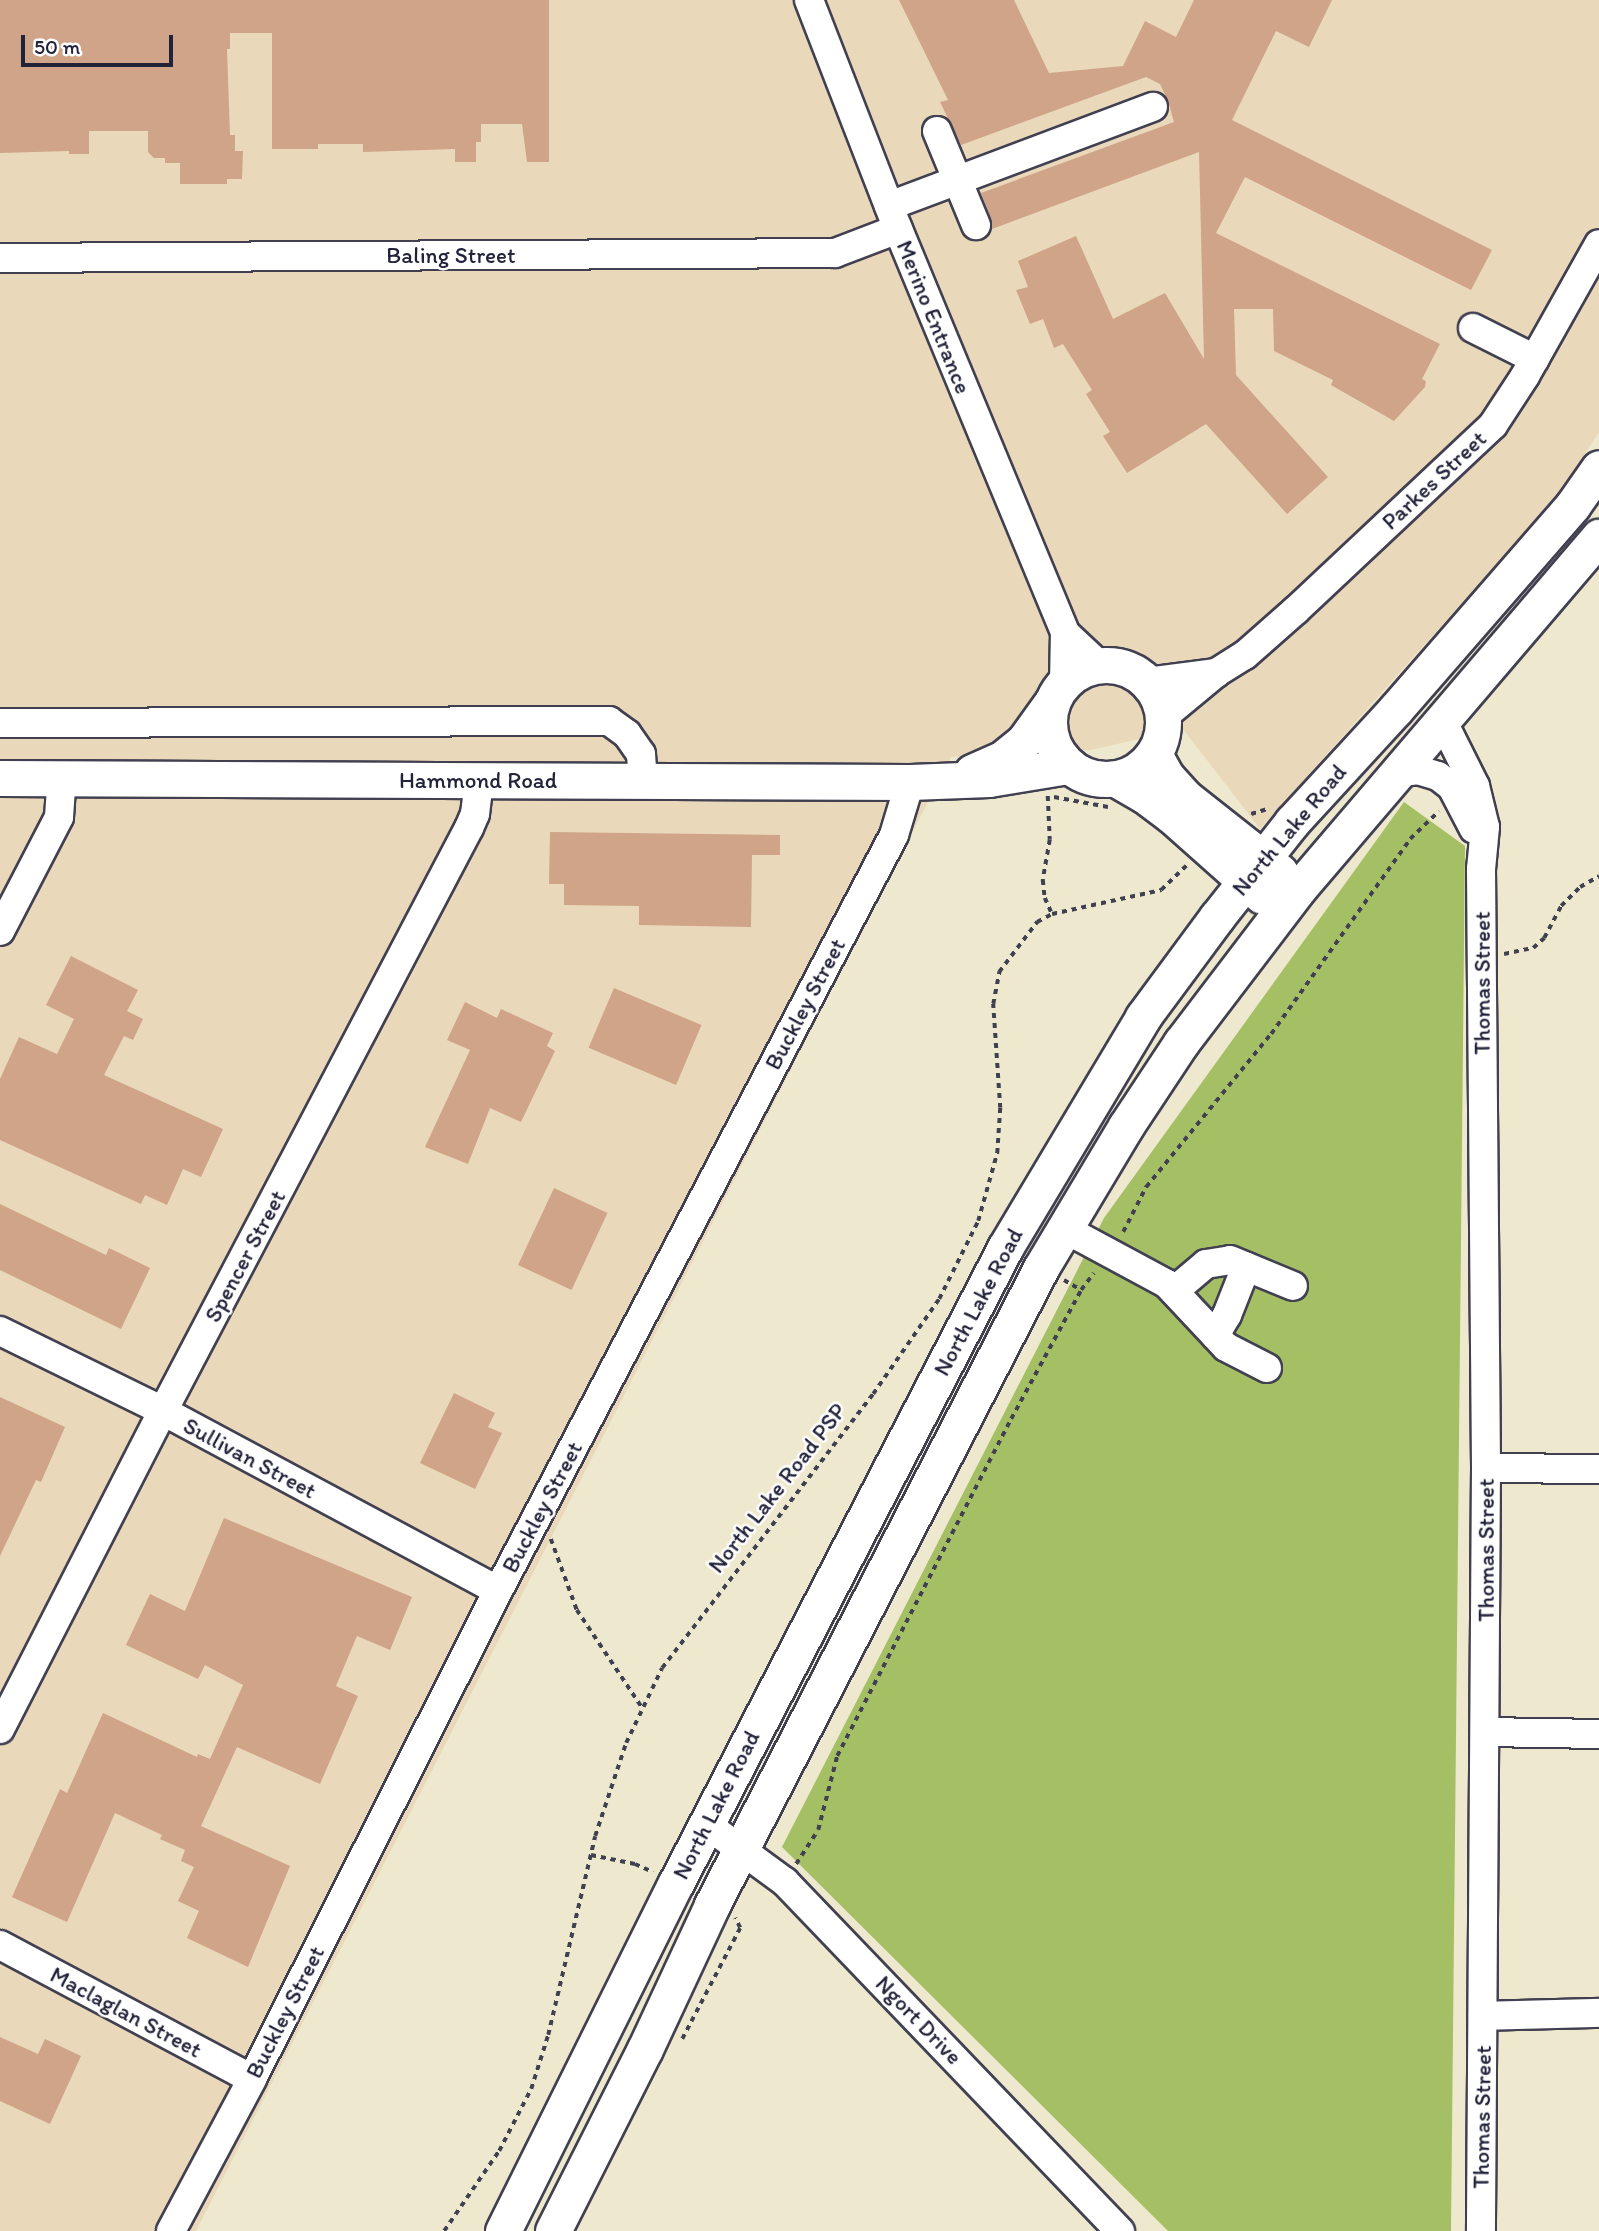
<!DOCTYPE html>
<html>
<head>
<meta charset="utf-8">
<style>
	body { margin:0 }
	#map { position:relative; width:1599px; height:2231px; overflow:hidden; background:#eee9ce; font-family:Itim,sans-serif }
	div>[style] { position:absolute }
	.built>* { inset:0; background:#ead8ba }
	.green>* { inset:0; background:#a5bf65 }
	.building>* { inset:0; background:#cfa488; transform-origin:0 0 }
	.path>* { height:3.5px; margin-top:-1.75px; transform-origin:0; background:repeating-linear-gradient(90deg,#414051 0 5px,transparent 0 10px) }
	.roads { filter:drop-shadow(2px 0 #414051) drop-shadow(-2px 0 #414051) drop-shadow(0 2px #414051) drop-shadow(0 -2px #414051) }
	.minor>* { height:28px; margin:-14px; padding:0 14px; transform-origin:14px; border-radius:14px; background:#fff }
	.major>* { height:35px; margin:-17.5px; padding:0 17.5px; transform-origin:17.5px; border-radius:17.5px; background:#fff }
	.major>.ring { margin:-17.5px; padding:0; box-sizing:content-box; background:none; border:35px solid #fff; border-radius:50% }
	span { translate:-50% -50%; white-space:nowrap; text-align:center; line-height:1.15; -webkit-text-stroke:5px #fff; paint-order:stroke }
	.street-label { font-size:23px; color:#22223b }
	.scale { position:absolute; left:21px; top:35px; width:152px; height:32px; box-sizing:border-box; border:4px solid #22223b; border-top:0; padding-left:9px; font-size:21px; line-height:24px; white-space:nowrap; color:#22223b; -webkit-text-stroke:5px #fff; paint-order:stroke }
</style>
</head>
<body>
<div id="map">
	<div class="built">
		<i style="clip-path:polygon(0 0,1599px 0,1599px 432px,1560px 493px,1260px 829px,1183px 729px,1091px 750px,951px 757px,196px 2231px,0 2231px)"></i>
	</div>
	<div class="green">
		<i style="clip-path:polygon(1404px 802px,1465px 846px,1451px 2231px,1168px 2231px,782px 1847px,1104px 1218px)"></i>
	</div>
	<div class="building">
		<i style="clip-path:polygon(0 0,549px 0,549px 162px,527px 162px,522px 124px,481px 124px,481px 142px,476px 142px,476px 162px,455px 162px,455px 149px,363px 152px,363px 144px,318px 144px,318px 149px,272px 149px,272px 33px,230px 33px,230px 49px,227px 49px,230px 135px,235px 135px,235px 151px,243px 151px,242px 179px,227px 179px,227px 184px,180px 184px,180px 163px,165px 163px,165px 158px,154px 158px,148px 152px,148px 131px,89px 131px,89px 154px,69px 154px,69px 151px,0 153px)"></i>
		<i style="clip-path:polygon(899px 0,1014px 0,1049px 73px,1123px 66px,1145px 21px,1176px 37px,1194px 0,1332px 0,1309px 47px,1276px 31px,1232px 120px,1492px 250px,1471px 290px,1245px 177px,1216px 233px,1440px 344px,1422px 379px,1426px 381px,1425px 387px,1394px 421px,1331px 385px,1333px 380px,1274px 351px,1273px 309px,1234px 309px,1236px 375px,1328px 477px,1287px 514px,1206px 424px,1127px 473px,1103px 436px,1110px 432px,1086px 394px,1092px 390px,1063px 344px,1054px 348px,1043px 319px,1030px 324px,1016px 290px,1028px 287px,1018px 261px,1076px 236px,1113px 319px,1165px 293px,1204px 359px,1199px 152px,992px 229px,991px 219px,981px 193px,1174px 122px,1168px 101px,1160px 84px,1146px 77px,961px 145px,940px 102px,948px 100px)"></i>
		<i style="clip-path:polygon(550px 832px,780px 835px,780px 855px,752px 855px,751px 927px,639px 925px,639px 906px,564px 905px,564px 884px,549px 884px)"></i>
		<i style="clip-path:polygon(71px 956px,138px 990px,127px 1011px,143px 1019px,133px 1040px,124px 1036px,104px 1075px,223px 1129px,201px 1177px,183px 1169px,167px 1205px,145px 1195px,141px 1204px,0 1140px,0 1079px,19px 1037px,57px 1054px,74px 1019px,46px 1005px)"></i>
		<i style="left:614px;top:988px;width:95px;height:65px;rotate:23deg"></i>
		<i style="clip-path:polygon(465px 1002px,497px 1018px,501px 1009px,553px 1033px,547px 1046px,555px 1051px,521px 1122px,490px 1108px,468px 1164px,425px 1147px,470px 1050px,447px 1040px)"></i>
		<i style="left:554px;top:1188px;width:59px;height:85px;rotate:25deg"></i>
		<i style="clip-path:polygon(0 1204px,106px 1255px,109px 1248px,150px 1268px,121px 1329px,0 1270px)"></i>
		<i style="clip-path:polygon(454px 1393px,495px 1413px,488px 1427px,502px 1433px,475px 1489px,420px 1463px)"></i>
		<i style="clip-path:polygon(0 1397px,65px 1427px,41px 1482px,36px 1480px,0 1556px)"></i>
		<i style="clip-path:polygon(224px 1518px,412px 1597px,390px 1650px,357px 1636px,336px 1686px,358px 1696px,320px 1784px,237px 1747px,201px 1826px,290px 1866px,248px 1967px,187px 1938px,199px 1911px,178px 1901px,194px 1867px,181px 1861px,185px 1850px,160px 1839px,162px 1835px,115px 1813px,67px 1922px,12px 1897px,60px 1789px,67px 1793px,103px 1713px,197px 1757px,198px 1754px,210px 1759px,243px 1685px,205px 1665px,198px 1679px,126px 1645px,150px 1594px,185px 1611px)"></i>
		<i style="clip-path:polygon(0 2037px,38px 2054px,45px 2039px,81px 2056px,50px 2124px,0 2101px)"></i>
	</div>
	<div class="path">
		<i style="left:1048px;top:796px;width:44px;rotate:87.4deg"></i>
		<i style="left:1050px;top:840px;width:41px;rotate:99.9deg"></i>
		<i style="left:1043px;top:880px;width:18px;rotate:84deg"></i>
		<i style="left:1045px;top:898px;width:17px;rotate:66deg"></i>
		<i style="left:1054px;top:797px;width:55px;rotate:10.5deg"></i>
		<i style="left:1251px;top:814px;width:17px;rotate:-17deg"></i>
		<i style="left:1504px;top:954px;width:30px;rotate:-12deg"></i>
		<i style="left:1533px;top:948px;width:15px;rotate:-42deg"></i>
		<i style="left:1544px;top:938px;width:36px;rotate:-62deg"></i>
		<i style="left:1561px;top:906px;width:27px;rotate:-45deg"></i>
		<i style="left:1580px;top:887px;width:22px;rotate:-30deg"></i>
		<i style="left:1123px;top:1232px;width:51px;rotate:-62.9deg"></i>
		<i style="left:1146px;top:1187px;width:198px;rotate:-50.8deg"></i>
		<i style="left:1271px;top:1034px;width:239px;rotate:-54.5deg"></i>
		<i style="left:1410px;top:839px;width:40px;rotate:-44deg"></i>
		<i style="left:1064px;top:1280px;width:20px;rotate:30deg"></i>
		<i style="left:551px;top:1539px;width:76px;rotate:69.9deg"></i>
		<i style="left:577px;top:1610px;width:119px;rotate:56.3deg"></i>
		<i style="left:591px;top:1855px;width:45px;rotate:11.6deg"></i>
		<i style="left:635px;top:1864px;width:20px;rotate:24deg"></i>
		<i style="left:796px;top:1864px;width:40px;rotate:-57.1deg"></i>
		<i style="left:818px;top:1830px;width:76px;rotate:-75.6deg"></i>
		<i style="left:837px;top:1756px;width:379px;rotate:-62.7deg"></i>
		<i style="left:1011px;top:1419px;width:147px;rotate:-61.5deg"></i>
		<i style="left:1081px;top:1290px;width:21px;rotate:-53deg"></i>
		<i style="left:682px;top:2039px;width:125px;rotate:-62.4deg"></i>
		<i style="left:740px;top:1928px;width:11px;rotate:-117deg"></i>
		<i style="left:444px;top:2231px;width:97px;rotate:-55.5deg"></i>
		<i style="left:499px;top:2151px;width:70px;rotate:-62.7deg"></i>
		<i style="left:531px;top:2089px;width:57px;rotate:-72.5deg"></i>
		<i style="left:548px;top:2035px;width:204px;rotate:-76.7deg"></i>
		<i style="left:595px;top:1836px;width:98px;rotate:-71.6deg"></i>
		<i style="left:626px;top:1743px;width:83px;rotate:-64.4deg"></i>
		<i style="left:662px;top:1668px;width:346px;rotate:-52.4deg"></i>
		<i style="left:873px;top:1394px;width:116px;rotate:-55.2deg"></i>
		<i style="left:939px;top:1299px;width:87px;rotate:-63.4deg"></i>
		<i style="left:978px;top:1221px;width:71px;rotate:-74.4deg"></i>
		<i style="left:997px;top:1153px;width:45px;rotate:-86.2deg"></i>
		<i style="left:1000px;top:1108px;width:104px;rotate:-93.9deg"></i>
		<i style="left:993px;top:1004px;width:33px;rotate:-79deg"></i>
		<i style="left:999px;top:972px;width:63px;rotate:-52.8deg"></i>
		<i style="left:1037px;top:922px;width:17px;rotate:-28deg"></i>
		<i style="left:1052px;top:914px;width:112px;rotate:-12.4deg"></i>
		<i style="left:1161px;top:890px;width:37px;rotate:-44deg"></i>
	</div>
	<div class="roads">
		<div class="minor">
			<i style="left:809px;top:0;width:246px;rotate:68.8deg"></i>
			<i style="left:898px;top:229px;width:437px;rotate:67.5deg"></i>
			<i style="left:1065px;top:633px;width:45px;rotate:43.2deg"></i>
			<i style="left:937px;top:131px;width:102px;rotate:67.5deg"></i>
			<i style="left:889px;top:206px;width:282px;rotate:-20.6deg"></i>
			<i style="left:0;top:258px;width:835px;rotate:-0.34deg"></i>
			<i style="left:835px;top:253px;width:67px;rotate:-20.9deg"></i>
			<i style="left:1473px;top:328px;width:69px;rotate:26.6deg"></i>
			<i style="left:1147px;top:682px;width:70px;rotate:-7.4deg"></i>
			<i style="left:1064px;top:683px;width:50px;rotate:-88.9deg"></i>
			<i style="left:1163px;top:717px;width:69px;rotate:-39.7deg"></i>
			<i style="left:1216px;top:673px;width:34px;rotate:-32deg"></i>
			<i style="left:1245px;top:655px;width:68px;rotate:-41.4deg"></i>
			<i style="left:1296px;top:610px;width:270px;rotate:-43.2deg"></i>
			<i style="left:1493px;top:425px;width:59px;rotate:-56.9deg"></i>
			<i style="left:1525px;top:376px;width:151px;rotate:-60.7deg"></i>
			<i style="left:1442px;top:720px;width:74px;rotate:63.4deg"></i>
			<i style="left:1475px;top:786px;width:42px;rotate:76.3deg"></i>
			<i style="left:1485px;top:827px;width:42px;rotate:95.4deg"></i>
			<i style="left:1481px;top:869px;width:599px;rotate:89.52deg"></i>
			<i style="left:1486px;top:1468px;width:763px;rotate:90.38deg"></i>
			<i style="left:0;top:723px;width:609px;rotate:-0.19deg"></i>
			<i style="left:609px;top:721px;width:22px;rotate:36deg"></i>
			<i style="left:627px;top:734px;width:24px;rotate:55deg"></i>
			<i style="left:641px;top:754px;width:27px;rotate:86deg"></i>
			<i style="left:1397px;top:773px;width:21px;rotate:-8deg"></i>
			<i style="left:1418px;top:770px;width:21px;rotate:17deg"></i>
			<i style="left:1438px;top:776px;width:18px;rotate:38deg"></i>
			<i style="left:1452px;top:787px;width:47px;rotate:62.4deg"></i>
			<i style="left:0;top:931px;width:128px;rotate:-62.6deg"></i>
			<i style="left:59px;top:817px;width:39px;rotate:-86deg"></i>
			<i style="left:1065px;top:1229px;width:116px;rotate:28.3deg"></i>
			<i style="left:1167px;top:1284px;width:86px;rotate:46.9deg"></i>
			<i style="left:1226px;top:1347px;width:46px;rotate:27.1deg"></i>
			<i style="left:1174px;top:1291px;width:42px;rotate:-40.2deg"></i>
			<i style="left:1206px;top:1264px;width:24px;rotate:-9deg"></i>
			<i style="left:1230px;top:1260px;width:68px;rotate:22.4deg"></i>
			<i style="left:0;top:1331px;width:182px;rotate:26.1deg"></i>
			<i style="left:163px;top:1411px;width:380px;rotate:28.2deg"></i>
			<i style="left:1215px;top:1335px;width:23px;rotate:-59deg"></i>
			<i style="left:1227px;top:1315px;width:52px;rotate:-68.4deg"></i>
			<i style="left:1486px;top:1468px;width:113px;rotate:0.5deg"></i>
			<i style="left:0;top:1729px;width:357px;rotate:-62.9deg"></i>
			<i style="left:163px;top:1411px;width:658px;rotate:-62.31deg"></i>
			<i style="left:469px;top:828px;width:15px;rotate:-67deg"></i>
			<i style="left:475px;top:814px;width:35px;rotate:-83deg"></i>
			<i style="left:1485px;top:1732px;width:114px;rotate:1deg"></i>
			<i style="left:706px;top:1824px;width:98px;rotate:36.3deg"></i>
			<i style="left:785px;top:1882px;width:484px;rotate:46.2deg"></i>
			<i style="left:0;top:1945px;width:285px;rotate:28deg"></i>
			<i style="left:1483px;top:2016px;width:116px;rotate:-1.5deg"></i>
			<i style="left:171px;top:2231px;width:172px;rotate:-61.9deg"></i>
			<i style="left:252px;top:2079px;width:546px;rotate:-63.25deg"></i>
			<i style="left:498px;top:1591px;width:853px;rotate:-62.35deg"></i>
			<i style="left:894px;top:835px;width:55px;rotate:-73.2deg"></i>
		</div>
		<div class="major">
			<i class="ring" style="left:1049px;top:665px;width:79px;height:79px"></i>
			<i style="left:1154px;top:754px;width:26px;rotate:61deg"></i>
			<i style="left:1167px;top:777px;width:27px;rotate:48deg"></i>
			<i style="left:1185px;top:797px;width:121px;rotate:38.3deg"></i>
			<i style="left:972px;top:772px;width:34px;rotate:-24deg"></i>
			<i style="left:1003px;top:758px;width:27px;rotate:-39deg"></i>
			<i style="left:1024px;top:741px;width:48px;rotate:-54.3deg"></i>
			<i style="left:0;top:778px;width:910px;rotate:0.25deg"></i>
			<i style="left:910px;top:782px;width:79px;rotate:-2.2deg"></i>
			<i style="left:989px;top:779px;width:80px;rotate:-9.3deg"></i>
			<i style="left:1116px;top:779px;width:32px;rotate:30deg"></i>
			<i style="left:1144px;top:795px;width:35px;rotate:37deg"></i>
			<i style="left:1172px;top:816px;width:120px;rotate:41.6deg"></i>
			<i style="left:503px;top:2231px;width:389px;rotate:-63.6deg"></i>
			<i style="left:676px;top:1883px;width:715px;rotate:-62.61deg"></i>
			<i style="left:1005px;top:1248px;width:269px;rotate:-59.1deg"></i>
			<i style="left:1143px;top:1017px;width:124px;rotate:-53.5deg"></i>
			<i style="left:1217px;top:917px;width:121px;rotate:-51.7deg"></i>
			<i style="left:1292px;top:822px;width:152px;rotate:-47.4deg"></i>
			<i style="left:1395px;top:710px;width:271px;rotate:-49deg"></i>
			<i style="left:1573px;top:505px;width:45px;rotate:-54.9deg"></i>
			<i style="left:553px;top:2231px;width:204px;rotate:-63.2deg"></i>
			<i style="left:645px;top:2049px;width:159px;rotate:-65deg"></i>
			<i style="left:712px;top:1905px;width:717px;rotate:-62.68deg"></i>
			<i style="left:1041px;top:1268px;width:165px;rotate:-59.1deg"></i>
			<i style="left:1126px;top:1126px;width:100px;rotate:-56.5deg"></i>
			<i style="left:1181px;top:1043px;width:195px;rotate:-52.7deg"></i>
			<i style="left:1299px;top:888px;width:462px;rotate:-49.5deg"></i>
		</div>
	</div>
	<div class="street-label">
		<span style="left:451px;top:255px">Baling Street</span>
		<span style="left:934px;top:317px;rotate:68deg">Merino Entrance</span>
		<span style="left:1434px;top:480px;rotate:-43deg">Parkes Street</span>
		<span style="left:478px;top:780px">Hammond Road</span>
		<span style="left:1289px;top:830px;rotate:-50deg">North Lake Road</span>
		<span style="left:1482px;top:983px;rotate:-90deg">Thomas Street</span>
		<span style="left:805px;top:1004px;rotate:-62deg">Buckley Street</span>
		<span style="left:245px;top:1256px;rotate:-62deg">Spencer Street</span>
		<span style="left:978px;top:1302px;rotate:-62deg">North Lake Road</span>
		<span style="left:250px;top:1458px;rotate:28deg">Sullivan Street</span>
		<span style="left:777px;top:1488px;rotate:-52deg">North Lake Road PSP</span>
		<span style="left:542px;top:1507px;rotate:-62deg">Buckley Street</span>
		<span style="left:1486px;top:1550px;rotate:-90deg">Thomas Street</span>
		<span style="left:716px;top:1805px;rotate:-63deg">North Lake Road</span>
		<span style="left:126px;top:2012px;rotate:28deg">Maclaglan Street</span>
		<span style="left:285px;top:2012px;rotate:-63deg">Buckley Street</span>
		<span style="left:919px;top:2020px;rotate:46deg">Ngort Drive</span>
		<span style="left:1482px;top:2117px;rotate:-89deg">Thomas Street</span>
	</div>
	<div class="scale">50 m</div>
</div>
</body>
</html>
